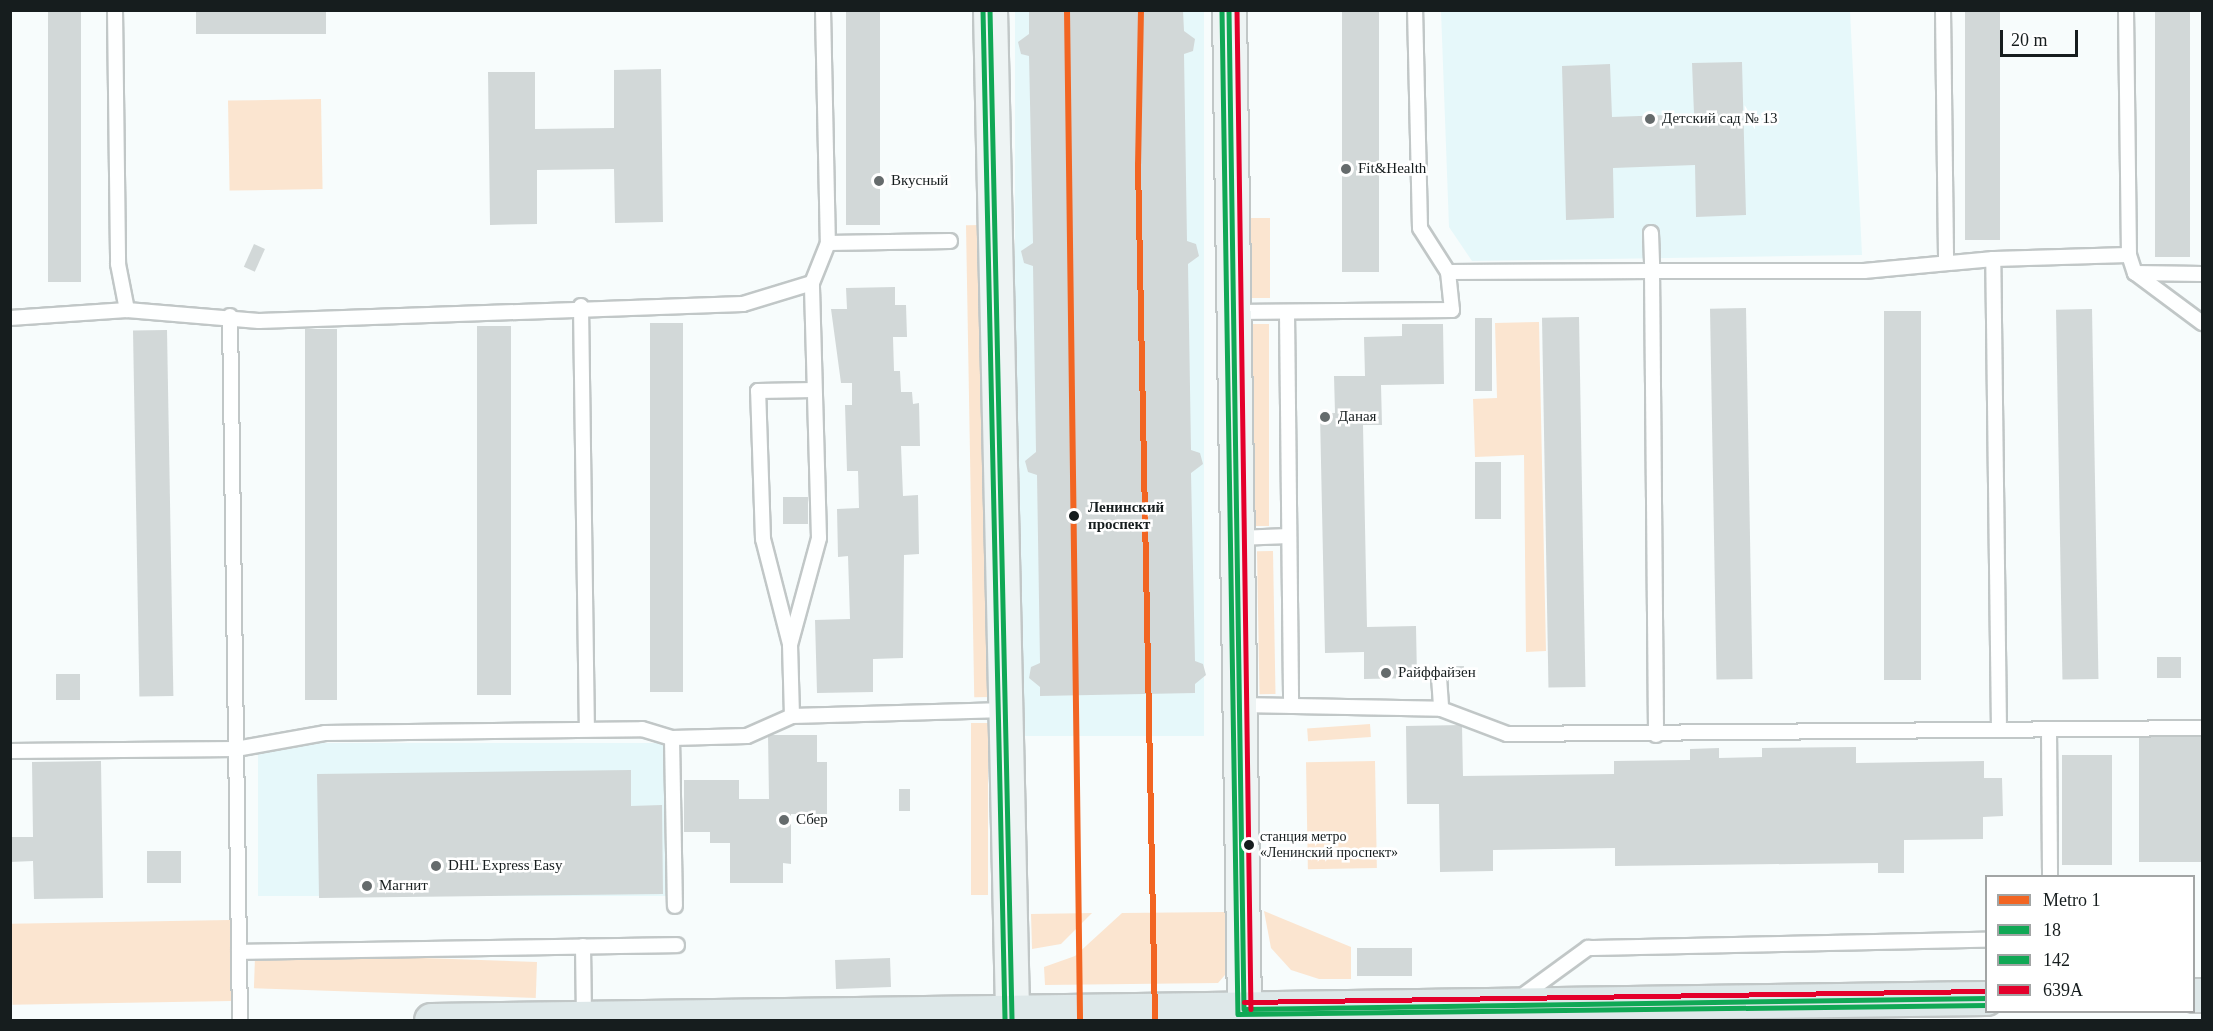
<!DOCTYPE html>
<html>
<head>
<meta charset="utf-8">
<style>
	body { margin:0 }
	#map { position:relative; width:2213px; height:1031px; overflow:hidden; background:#f7fcfc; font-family:"Times New Roman",serif }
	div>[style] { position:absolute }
	.built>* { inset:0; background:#e6f8fa; transform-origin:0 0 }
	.green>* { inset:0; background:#fbe5d0; transform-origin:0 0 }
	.building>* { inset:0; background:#d2d8d8; transform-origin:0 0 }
	.roads { filter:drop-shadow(2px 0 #c1c7c7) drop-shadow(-2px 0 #c1c7c7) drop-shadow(0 2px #c1c7c7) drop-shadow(0 -2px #c1c7c7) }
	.lane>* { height:14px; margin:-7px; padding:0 7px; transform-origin:7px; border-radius:7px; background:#feffff }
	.secondary>* { height:33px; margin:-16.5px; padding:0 16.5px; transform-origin:16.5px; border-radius:16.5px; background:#eef4f4 }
	.primary>* { height:33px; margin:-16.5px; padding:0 16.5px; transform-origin:16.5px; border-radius:16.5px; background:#dee8e9 }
	.bus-1>* { height:4.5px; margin:-2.25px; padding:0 2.25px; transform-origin:2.25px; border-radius:2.25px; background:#10a855 }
	.bus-2>* { height:4.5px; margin:-2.25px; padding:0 2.25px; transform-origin:2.25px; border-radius:2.25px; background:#10a855 }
	.bus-3>* { height:4.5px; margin:-2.25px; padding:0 2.25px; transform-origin:2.25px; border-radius:2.25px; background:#e4002b }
	.metro-1>* { height:6px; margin:-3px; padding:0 3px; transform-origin:3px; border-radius:3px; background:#f26522 }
	.dots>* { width:16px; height:16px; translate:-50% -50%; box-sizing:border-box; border:3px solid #fff; border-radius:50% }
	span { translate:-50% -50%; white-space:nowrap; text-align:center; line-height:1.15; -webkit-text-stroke:5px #fff; paint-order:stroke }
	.bus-label { font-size:14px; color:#161d1e }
	.left { translate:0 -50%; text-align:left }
	.poi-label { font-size:15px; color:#161d1e }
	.stop-label { font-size:15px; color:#161d1e; font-weight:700 }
	.frame { position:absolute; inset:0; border:12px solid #161d1e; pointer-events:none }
	.legend { position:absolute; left:1985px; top:875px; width:210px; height:138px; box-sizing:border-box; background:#fff; border:2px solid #a2a5a5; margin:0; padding:8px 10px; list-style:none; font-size:18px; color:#161d1e }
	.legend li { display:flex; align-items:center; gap:12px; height:30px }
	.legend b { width:30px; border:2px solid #a2a5a5 }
	.scale { position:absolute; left:2000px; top:30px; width:78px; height:27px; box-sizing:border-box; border:3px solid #161d1e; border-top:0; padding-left:8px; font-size:18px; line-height:21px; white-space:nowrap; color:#161d1e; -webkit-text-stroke:4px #fff; paint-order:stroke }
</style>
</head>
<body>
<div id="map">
	<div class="built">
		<i style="left:1015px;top:11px;width:189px;height:725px"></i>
		<i style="clip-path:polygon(1441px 11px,1850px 11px,1862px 255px,1472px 261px,1449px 227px)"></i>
		<i style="left:669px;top:743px;width:153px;height:411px;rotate:90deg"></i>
	</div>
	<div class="green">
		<i style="left:321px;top:99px;width:90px;height:93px;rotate:89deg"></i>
		<i style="left:1251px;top:218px;width:19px;height:80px"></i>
		<i style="left:983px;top:225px;width:472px;height:17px;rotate:89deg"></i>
		<i style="clip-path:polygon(1539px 322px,1546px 651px,1526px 652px,1524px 455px,1475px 457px,1473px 399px,1497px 398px,1495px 323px)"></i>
		<i style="left:1252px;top:324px;width:17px;height:202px"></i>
		<i style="left:1273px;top:551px;width:143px;height:16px;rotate:89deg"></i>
		<i style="left:971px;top:723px;width:17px;height:172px"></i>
		<i style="left:1370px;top:724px;width:13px;height:63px;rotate:86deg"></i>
		<i style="left:1375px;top:761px;width:107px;height:69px;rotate:89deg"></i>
		<i style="clip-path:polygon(1264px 911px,1351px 947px,1351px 979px,1319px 979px,1291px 970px,1271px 948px)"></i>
		<i style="clip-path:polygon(1225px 912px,1225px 975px,1218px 983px,1045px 985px,1044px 967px,1075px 956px,1122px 913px)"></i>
		<i style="clip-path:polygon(1092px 913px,1061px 944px,1032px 949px,1031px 914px)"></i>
		<i style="left:230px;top:920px;width:81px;height:219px;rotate:89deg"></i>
		<i style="left:537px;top:962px;width:36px;height:282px;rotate:92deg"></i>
	</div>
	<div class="building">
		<i style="left:48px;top:10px;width:33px;height:272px"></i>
		<i style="left:196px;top:10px;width:130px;height:24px"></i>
		<i style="left:846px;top:10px;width:34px;height:215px"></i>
		<i style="clip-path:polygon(1029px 10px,1183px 10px,1184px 31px,1195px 39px,1193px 51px,1184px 54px,1187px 241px,1196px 244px,1199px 256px,1188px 264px,1191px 450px,1200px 453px,1203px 464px,1191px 473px,1195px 661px,1203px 664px,1206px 675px,1195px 684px,1195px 693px,1040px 696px,1040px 687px,1029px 678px,1031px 667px,1040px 663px,1037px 475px,1028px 472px,1025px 461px,1036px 452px,1033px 266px,1024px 263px,1021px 251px,1033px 243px,1029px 56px,1021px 54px,1018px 42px,1029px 34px)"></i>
		<i style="left:1342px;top:10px;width:37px;height:262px"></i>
		<i style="left:1965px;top:10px;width:35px;height:230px"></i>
		<i style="left:2155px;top:10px;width:35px;height:247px"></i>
		<i style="clip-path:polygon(1742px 62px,1746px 215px,1696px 217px,1695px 165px,1613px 168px,1614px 218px,1566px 220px,1562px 66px,1610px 64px,1612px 117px,1694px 114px,1692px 63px)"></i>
		<i style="clip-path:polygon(661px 69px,663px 222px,615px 223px,614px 169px,537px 170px,537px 224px,490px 225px,488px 72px,535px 72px,535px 129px,614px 128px,614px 70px)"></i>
		<i style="left:254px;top:244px;width:12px;height:25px;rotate:24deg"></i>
		<i style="clip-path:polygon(895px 287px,895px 305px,906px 305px,907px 337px,893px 337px,894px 371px,900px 371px,901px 392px,912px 392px,913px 404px,919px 403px,920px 446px,901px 446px,903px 496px,918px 495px,919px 554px,904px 555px,903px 658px,873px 659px,873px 692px,817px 693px,815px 620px,850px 619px,848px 556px,838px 557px,837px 509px,859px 508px,858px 471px,847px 471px,845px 405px,852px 405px,852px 383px,841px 383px,831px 309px,847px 309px,846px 288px)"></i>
		<i style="left:1746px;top:308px;width:371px;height:36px;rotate:89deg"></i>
		<i style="left:2092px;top:309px;width:370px;height:36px;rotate:89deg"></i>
		<i style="left:1884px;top:311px;width:37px;height:369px"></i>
		<i style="left:1579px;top:317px;width:370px;height:37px;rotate:89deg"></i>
		<i style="left:1475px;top:318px;width:17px;height:73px"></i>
		<i style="left:650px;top:323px;width:33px;height:369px"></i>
		<i style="clip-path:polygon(1402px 324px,1443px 324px,1444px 384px,1381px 385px,1382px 425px,1363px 425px,1367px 627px,1416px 626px,1417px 678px,1364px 679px,1364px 652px,1325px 653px,1320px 414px,1335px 413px,1334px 376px,1365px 376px,1364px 337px,1402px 336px)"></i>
		<i style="left:477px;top:326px;width:34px;height:369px"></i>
		<i style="left:305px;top:329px;width:32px;height:371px"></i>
		<i style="left:167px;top:330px;width:366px;height:34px;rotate:89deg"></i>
		<i style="left:1501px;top:462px;width:57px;height:26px;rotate:90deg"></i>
		<i style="left:808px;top:497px;width:27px;height:25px;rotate:90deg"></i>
		<i style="left:2157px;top:657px;width:24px;height:21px"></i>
		<i style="left:1447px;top:666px;width:17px;height:10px"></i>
		<i style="left:56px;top:674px;width:24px;height:26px"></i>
		<i style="clip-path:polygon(1462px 725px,1463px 776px,1614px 774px,1614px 761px,1690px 760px,1690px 749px,1719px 748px,1719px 758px,1762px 757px,1762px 748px,1856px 747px,1856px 763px,1984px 761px,1984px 778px,2002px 778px,2003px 816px,1983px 817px,1983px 839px,1904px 840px,1904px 873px,1878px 873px,1878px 863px,1615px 866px,1615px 848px,1493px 850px,1493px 871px,1440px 872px,1439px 804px,1407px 804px,1406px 726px)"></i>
		<i style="clip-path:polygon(768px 735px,817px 735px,817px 762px,827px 762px,827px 814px,791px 814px,791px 864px,783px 863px,783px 883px,730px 883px,730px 843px,710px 843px,710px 832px,684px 832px,684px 780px,739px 780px,739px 799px,769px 799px)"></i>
		<i style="left:2202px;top:737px;width:125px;height:63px;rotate:90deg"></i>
		<i style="left:2062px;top:755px;width:50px;height:110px"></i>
		<i style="clip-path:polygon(101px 761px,103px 898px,34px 899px,33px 861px,10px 862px,10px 837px,33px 837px,32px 762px)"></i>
		<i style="clip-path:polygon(631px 770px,631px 806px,662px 805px,663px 894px,319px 898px,317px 774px)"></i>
		<i style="left:910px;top:789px;width:22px;height:11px;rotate:90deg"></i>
		<i style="left:147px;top:851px;width:34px;height:32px"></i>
		<i style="left:1412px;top:948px;width:28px;height:55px;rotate:90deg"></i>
		<i style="left:890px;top:958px;width:29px;height:55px;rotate:88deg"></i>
	</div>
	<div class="roads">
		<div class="lane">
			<i style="left:115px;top:10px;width:254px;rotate:89.3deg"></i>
			<i style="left:118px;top:264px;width:47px;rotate:78.9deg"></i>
			<i style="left:823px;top:10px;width:233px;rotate:88.8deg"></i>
			<i style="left:1943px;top:10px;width:252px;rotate:89.3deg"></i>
			<i style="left:2126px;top:10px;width:245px;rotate:89.3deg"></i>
			<i style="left:2129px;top:255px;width:19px;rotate:72deg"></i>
			<i style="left:2135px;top:273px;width:84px;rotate:36.7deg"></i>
			<i style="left:1651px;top:233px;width:38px;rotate:88deg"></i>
			<i style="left:1652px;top:271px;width:212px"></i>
			<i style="left:1864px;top:271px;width:130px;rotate:-5.3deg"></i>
			<i style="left:1448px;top:272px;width:204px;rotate:-0.3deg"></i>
			<i style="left:1652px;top:271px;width:464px;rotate:89.5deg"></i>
			<i style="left:2135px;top:273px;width:67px;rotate:0.9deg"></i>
			<i style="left:581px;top:306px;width:423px;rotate:89.2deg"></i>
			<i style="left:1234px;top:312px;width:218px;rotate:-0.5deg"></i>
			<i style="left:1452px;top:310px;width:38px;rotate:-96deg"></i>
			<i style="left:1448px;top:272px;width:52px;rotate:-122.5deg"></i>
			<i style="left:1420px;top:228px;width:218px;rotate:-91.3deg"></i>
			<i style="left:1287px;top:312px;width:394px;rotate:89.4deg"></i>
			<i style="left:230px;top:316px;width:704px;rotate:89.19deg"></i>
			<i style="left:10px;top:318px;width:117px;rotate:-3.9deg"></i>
			<i style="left:127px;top:310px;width:132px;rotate:4.8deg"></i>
			<i style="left:259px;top:321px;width:484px;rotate:-2deg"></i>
			<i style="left:743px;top:304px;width:72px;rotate:-16.9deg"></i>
			<i style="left:812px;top:283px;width:43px;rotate:-68.2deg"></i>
			<i style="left:828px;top:243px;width:122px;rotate:-0.9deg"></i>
			<i style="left:1237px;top:538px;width:52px;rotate:-2.2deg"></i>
			<i style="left:790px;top:644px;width:108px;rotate:-104.4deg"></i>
			<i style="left:763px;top:539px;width:148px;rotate:-91.9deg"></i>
			<i style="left:758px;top:391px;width:56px;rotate:-1deg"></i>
			<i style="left:1439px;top:677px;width:32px;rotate:86deg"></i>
			<i style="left:1240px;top:705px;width:201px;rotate:1.1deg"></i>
			<i style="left:1441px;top:709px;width:71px;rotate:20.7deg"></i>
			<i style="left:1507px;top:734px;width:695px;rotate:-0.49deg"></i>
			<i style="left:792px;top:716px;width:71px;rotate:-91.6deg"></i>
			<i style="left:790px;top:645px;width:111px;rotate:-74.8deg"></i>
			<i style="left:819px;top:538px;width:255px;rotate:-91.6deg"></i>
			<i style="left:2049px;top:729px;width:147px;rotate:89.6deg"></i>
			<i style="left:1999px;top:730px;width:471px;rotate:-90.7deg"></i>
			<i style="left:1993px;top:259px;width:136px;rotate:-1.7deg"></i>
			<i style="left:672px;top:738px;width:168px;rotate:89deg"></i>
			<i style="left:10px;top:751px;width:226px;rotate:-0.5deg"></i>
			<i style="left:236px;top:749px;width:90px;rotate:-10.2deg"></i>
			<i style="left:325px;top:733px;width:317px;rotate:-0.7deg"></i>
			<i style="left:642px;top:729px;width:31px;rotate:17deg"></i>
			<i style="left:672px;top:738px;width:75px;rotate:-1.5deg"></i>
			<i style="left:747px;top:736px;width:49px;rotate:-24deg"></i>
			<i style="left:792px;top:716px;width:214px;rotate:-1.6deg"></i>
			<i style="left:583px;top:946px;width:72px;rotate:89.2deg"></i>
			<i style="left:239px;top:952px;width:438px;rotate:-0.9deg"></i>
			<i style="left:1518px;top:999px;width:87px;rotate:-36.1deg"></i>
			<i style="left:1588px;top:948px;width:398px;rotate:-1.2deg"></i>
		</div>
		<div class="secondary">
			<i style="left:990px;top:10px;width:1002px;rotate:88.74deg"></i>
			<i style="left:1012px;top:1012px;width:13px;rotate:141deg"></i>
			<i style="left:1229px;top:10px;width:999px;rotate:89.14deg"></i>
			<i style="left:1244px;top:1009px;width:18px;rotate:38deg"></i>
		</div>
		<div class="primary">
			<i style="left:2194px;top:995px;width:8px"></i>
			<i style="left:431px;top:1020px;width:1555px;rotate:-0.81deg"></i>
		</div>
	</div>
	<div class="bus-1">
		<i style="left:990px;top:10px;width:1010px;rotate:88.75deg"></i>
		<i style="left:1229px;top:10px;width:999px;rotate:89.14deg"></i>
		<i style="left:1244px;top:1009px;width:742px;rotate:-0.85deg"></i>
	</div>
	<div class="bus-2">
		<i style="left:983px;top:10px;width:1010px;rotate:88.75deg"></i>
		<i style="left:1222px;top:10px;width:1004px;rotate:89.09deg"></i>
		<i style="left:1238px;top:1014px;width:748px;rotate:-0.69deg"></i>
	</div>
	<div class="bus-3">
		<i style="left:1237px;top:10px;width:999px;rotate:89.2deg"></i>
		<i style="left:1244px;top:1002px;width:742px;rotate:-0.85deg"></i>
	</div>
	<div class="metro-1">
		<i style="left:1067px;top:10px;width:1010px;rotate:89.26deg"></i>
		<i style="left:1141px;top:10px;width:154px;rotate:91.1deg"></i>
		<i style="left:1138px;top:164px;width:856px;rotate:88.86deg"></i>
	</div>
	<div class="dots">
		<i style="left:1650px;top:119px;background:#656b6c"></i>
		<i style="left:1346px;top:169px;background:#656b6c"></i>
		<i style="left:879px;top:181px;background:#656b6c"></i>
		<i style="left:1325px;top:417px;background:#656b6c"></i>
		<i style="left:1074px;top:516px;background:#161d1e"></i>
		<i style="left:1386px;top:673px;background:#656b6c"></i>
		<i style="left:784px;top:820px;background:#656b6c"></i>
		<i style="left:1249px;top:845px;background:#161d1e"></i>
		<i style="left:436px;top:866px;background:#656b6c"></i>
		<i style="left:367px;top:886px;background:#656b6c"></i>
	</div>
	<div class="bus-label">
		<span class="left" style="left:1260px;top:845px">станция метро<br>«Ленинский проспект»</span>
	</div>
	<div class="poi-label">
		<span class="left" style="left:1662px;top:119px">Детский сад № 13</span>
		<span class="left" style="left:1358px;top:169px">Fit&amp;Health</span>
		<span class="left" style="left:891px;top:181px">Вкусный</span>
		<span class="left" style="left:1338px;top:417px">Даная</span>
		<span class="left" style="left:1398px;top:673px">Райффайзен</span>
		<span class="left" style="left:796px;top:820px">Сбер</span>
		<span class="left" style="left:448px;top:866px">DHL Express Easy</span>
		<span class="left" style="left:379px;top:886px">Магнит</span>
	</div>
	<div class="stop-label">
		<span class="left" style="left:1088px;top:516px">Ленинский<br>проспект</span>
	</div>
	<div class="frame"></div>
	<ul class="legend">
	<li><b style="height:8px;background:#f26522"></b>Metro 1</li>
	<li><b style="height:8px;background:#10a855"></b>18</li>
	<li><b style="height:8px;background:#10a855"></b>142</li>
	<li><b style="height:8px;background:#e4002b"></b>639А</li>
	</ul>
	<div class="scale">20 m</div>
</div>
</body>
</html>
